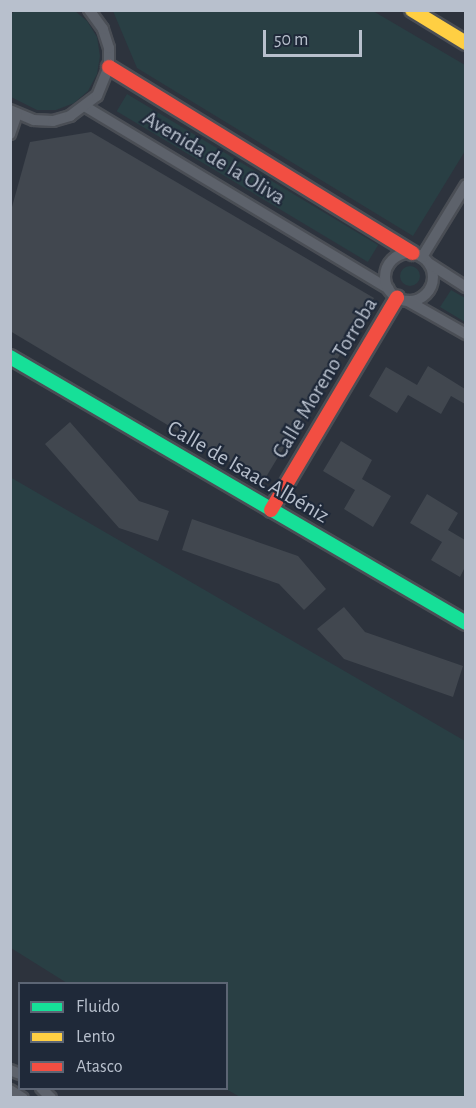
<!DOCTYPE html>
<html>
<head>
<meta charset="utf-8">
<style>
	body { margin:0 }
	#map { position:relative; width:476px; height:1108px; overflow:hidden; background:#2d333d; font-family:"Alegreya Sans",sans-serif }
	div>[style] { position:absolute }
	.green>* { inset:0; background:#293f44; transform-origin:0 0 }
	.round { border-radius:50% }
	.building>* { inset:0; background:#41474f }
	.roads { filter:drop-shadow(2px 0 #4a4e55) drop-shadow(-2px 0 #4a4e55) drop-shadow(0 2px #4a4e55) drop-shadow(0 -2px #4a4e55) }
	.street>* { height:10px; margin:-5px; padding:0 5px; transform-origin:5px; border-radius:5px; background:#5d626b }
	.street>.ring { margin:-5px; padding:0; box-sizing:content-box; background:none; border:10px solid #5d626b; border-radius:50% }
	.fast>* { height:14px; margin:-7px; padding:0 7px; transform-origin:7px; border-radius:7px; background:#16e098 }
	.slow>* { height:14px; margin:-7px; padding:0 7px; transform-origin:7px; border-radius:7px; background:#ffcf43 }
	.jam>* { height:14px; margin:-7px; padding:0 7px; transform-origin:7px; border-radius:7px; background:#f24e42 }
	span { translate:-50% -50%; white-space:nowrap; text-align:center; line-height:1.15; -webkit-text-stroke:4.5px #1f2939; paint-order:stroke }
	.street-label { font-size:22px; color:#b8c0cd }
	.frame { position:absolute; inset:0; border:12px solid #b8c0cd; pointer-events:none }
	.legend { position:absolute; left:18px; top:982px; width:210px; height:108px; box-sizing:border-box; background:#1f2939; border:2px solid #5c6574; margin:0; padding:8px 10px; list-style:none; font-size:18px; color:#b8c0cd }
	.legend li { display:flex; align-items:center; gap:12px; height:30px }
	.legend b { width:30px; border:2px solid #5c6574 }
	.scale { position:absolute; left:263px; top:30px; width:99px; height:27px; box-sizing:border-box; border:3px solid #b8c0cd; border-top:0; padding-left:8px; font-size:18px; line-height:21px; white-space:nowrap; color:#b8c0cd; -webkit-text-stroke:4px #1f2939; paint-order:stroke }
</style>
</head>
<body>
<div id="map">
	<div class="green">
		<i style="clip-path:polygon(17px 10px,75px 11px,87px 21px,97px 37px,100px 56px,97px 74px,88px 91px,74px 103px,56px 110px,37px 110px,11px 97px,11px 14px)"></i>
		<i style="clip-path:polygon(113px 11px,373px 11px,465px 65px,465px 151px,413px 236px,137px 68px)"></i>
		<i style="left:127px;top:94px;width:293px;height:20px;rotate:31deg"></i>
		<i class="round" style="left:400px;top:266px;width:20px;height:20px"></i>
		<i style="clip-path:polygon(451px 290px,465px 298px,465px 322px,440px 307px)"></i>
		<i style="clip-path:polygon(10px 477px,465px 741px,465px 1097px,240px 1097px,226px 1089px,226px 984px,67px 983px,11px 948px)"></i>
	</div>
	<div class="building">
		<i style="clip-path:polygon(91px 132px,374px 298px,263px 482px,10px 331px,10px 214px,30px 142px)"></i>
		<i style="clip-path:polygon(428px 366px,465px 389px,465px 404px,451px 396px,441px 414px,408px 395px,397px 413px,369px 396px,386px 367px,417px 385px)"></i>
		<i style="clip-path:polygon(70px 422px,139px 501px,169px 511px,158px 541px,119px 528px,45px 444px)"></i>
		<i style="clip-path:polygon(341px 441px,372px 460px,362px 479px,391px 496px,373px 527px,344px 509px,355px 490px,323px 471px)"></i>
		<i style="clip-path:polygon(427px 494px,458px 513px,448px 530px,465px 540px,465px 567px,460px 577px,431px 560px,442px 542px,410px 523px)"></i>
		<i style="clip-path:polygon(192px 519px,298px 556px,326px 589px,304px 610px,279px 584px,182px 550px)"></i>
		<i style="clip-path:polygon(344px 607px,365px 632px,463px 666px,453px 697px,344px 659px,317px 629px)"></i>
	</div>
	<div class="roads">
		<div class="street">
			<i style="left:86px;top:107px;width:353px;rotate:31deg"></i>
			<i style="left:10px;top:110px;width:26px;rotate:23deg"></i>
			<i style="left:34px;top:120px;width:19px;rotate:3deg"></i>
			<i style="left:53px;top:121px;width:18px;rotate:-16deg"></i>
			<i style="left:70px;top:116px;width:34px;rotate:-37deg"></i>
			<i style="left:97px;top:96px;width:31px;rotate:-68deg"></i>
			<i style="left:109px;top:67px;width:19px;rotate:-90deg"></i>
			<i style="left:109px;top:48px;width:20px;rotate:-108deg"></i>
			<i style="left:103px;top:29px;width:24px;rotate:-126deg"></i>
			<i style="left:10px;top:134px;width:21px;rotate:-71deg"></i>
			<i class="ring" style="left:385px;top:253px;width:38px;height:38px"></i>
			<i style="left:422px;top:257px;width:84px;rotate:-58.6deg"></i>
			<i style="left:430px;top:264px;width:43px;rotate:32.6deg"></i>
			<i style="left:408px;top:301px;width:67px;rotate:29.6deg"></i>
			<i style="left:10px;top:1070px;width:11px;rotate:22deg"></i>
			<i style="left:41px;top:1088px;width:14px;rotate:45deg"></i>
			<i style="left:10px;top:1090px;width:15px;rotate:32deg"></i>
		</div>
		<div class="fast">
			<i style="left:10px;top:357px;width:528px;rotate:30.26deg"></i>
		</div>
		<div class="slow">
			<i style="left:412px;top:10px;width:63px;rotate:31.4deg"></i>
		</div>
		<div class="jam">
			<i style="left:109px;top:67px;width:356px;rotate:31.5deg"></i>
			<i style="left:271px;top:510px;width:247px;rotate:-59.3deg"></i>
		</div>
	</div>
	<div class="street-label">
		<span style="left:214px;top:158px;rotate:31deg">Avenida de la Oliva</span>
		<span style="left:325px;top:378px;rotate:-59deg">Calle Moreno Torroba</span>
		<span style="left:248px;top:472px;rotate:30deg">Calle de Isaac Albéniz</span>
	</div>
	<div class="frame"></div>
	<ul class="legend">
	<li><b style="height:8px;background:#16e098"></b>Fluido</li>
	<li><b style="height:8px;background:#ffcf43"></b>Lento</li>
	<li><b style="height:8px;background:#f24e42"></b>Atasco</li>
	</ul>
	<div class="scale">50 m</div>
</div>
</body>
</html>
